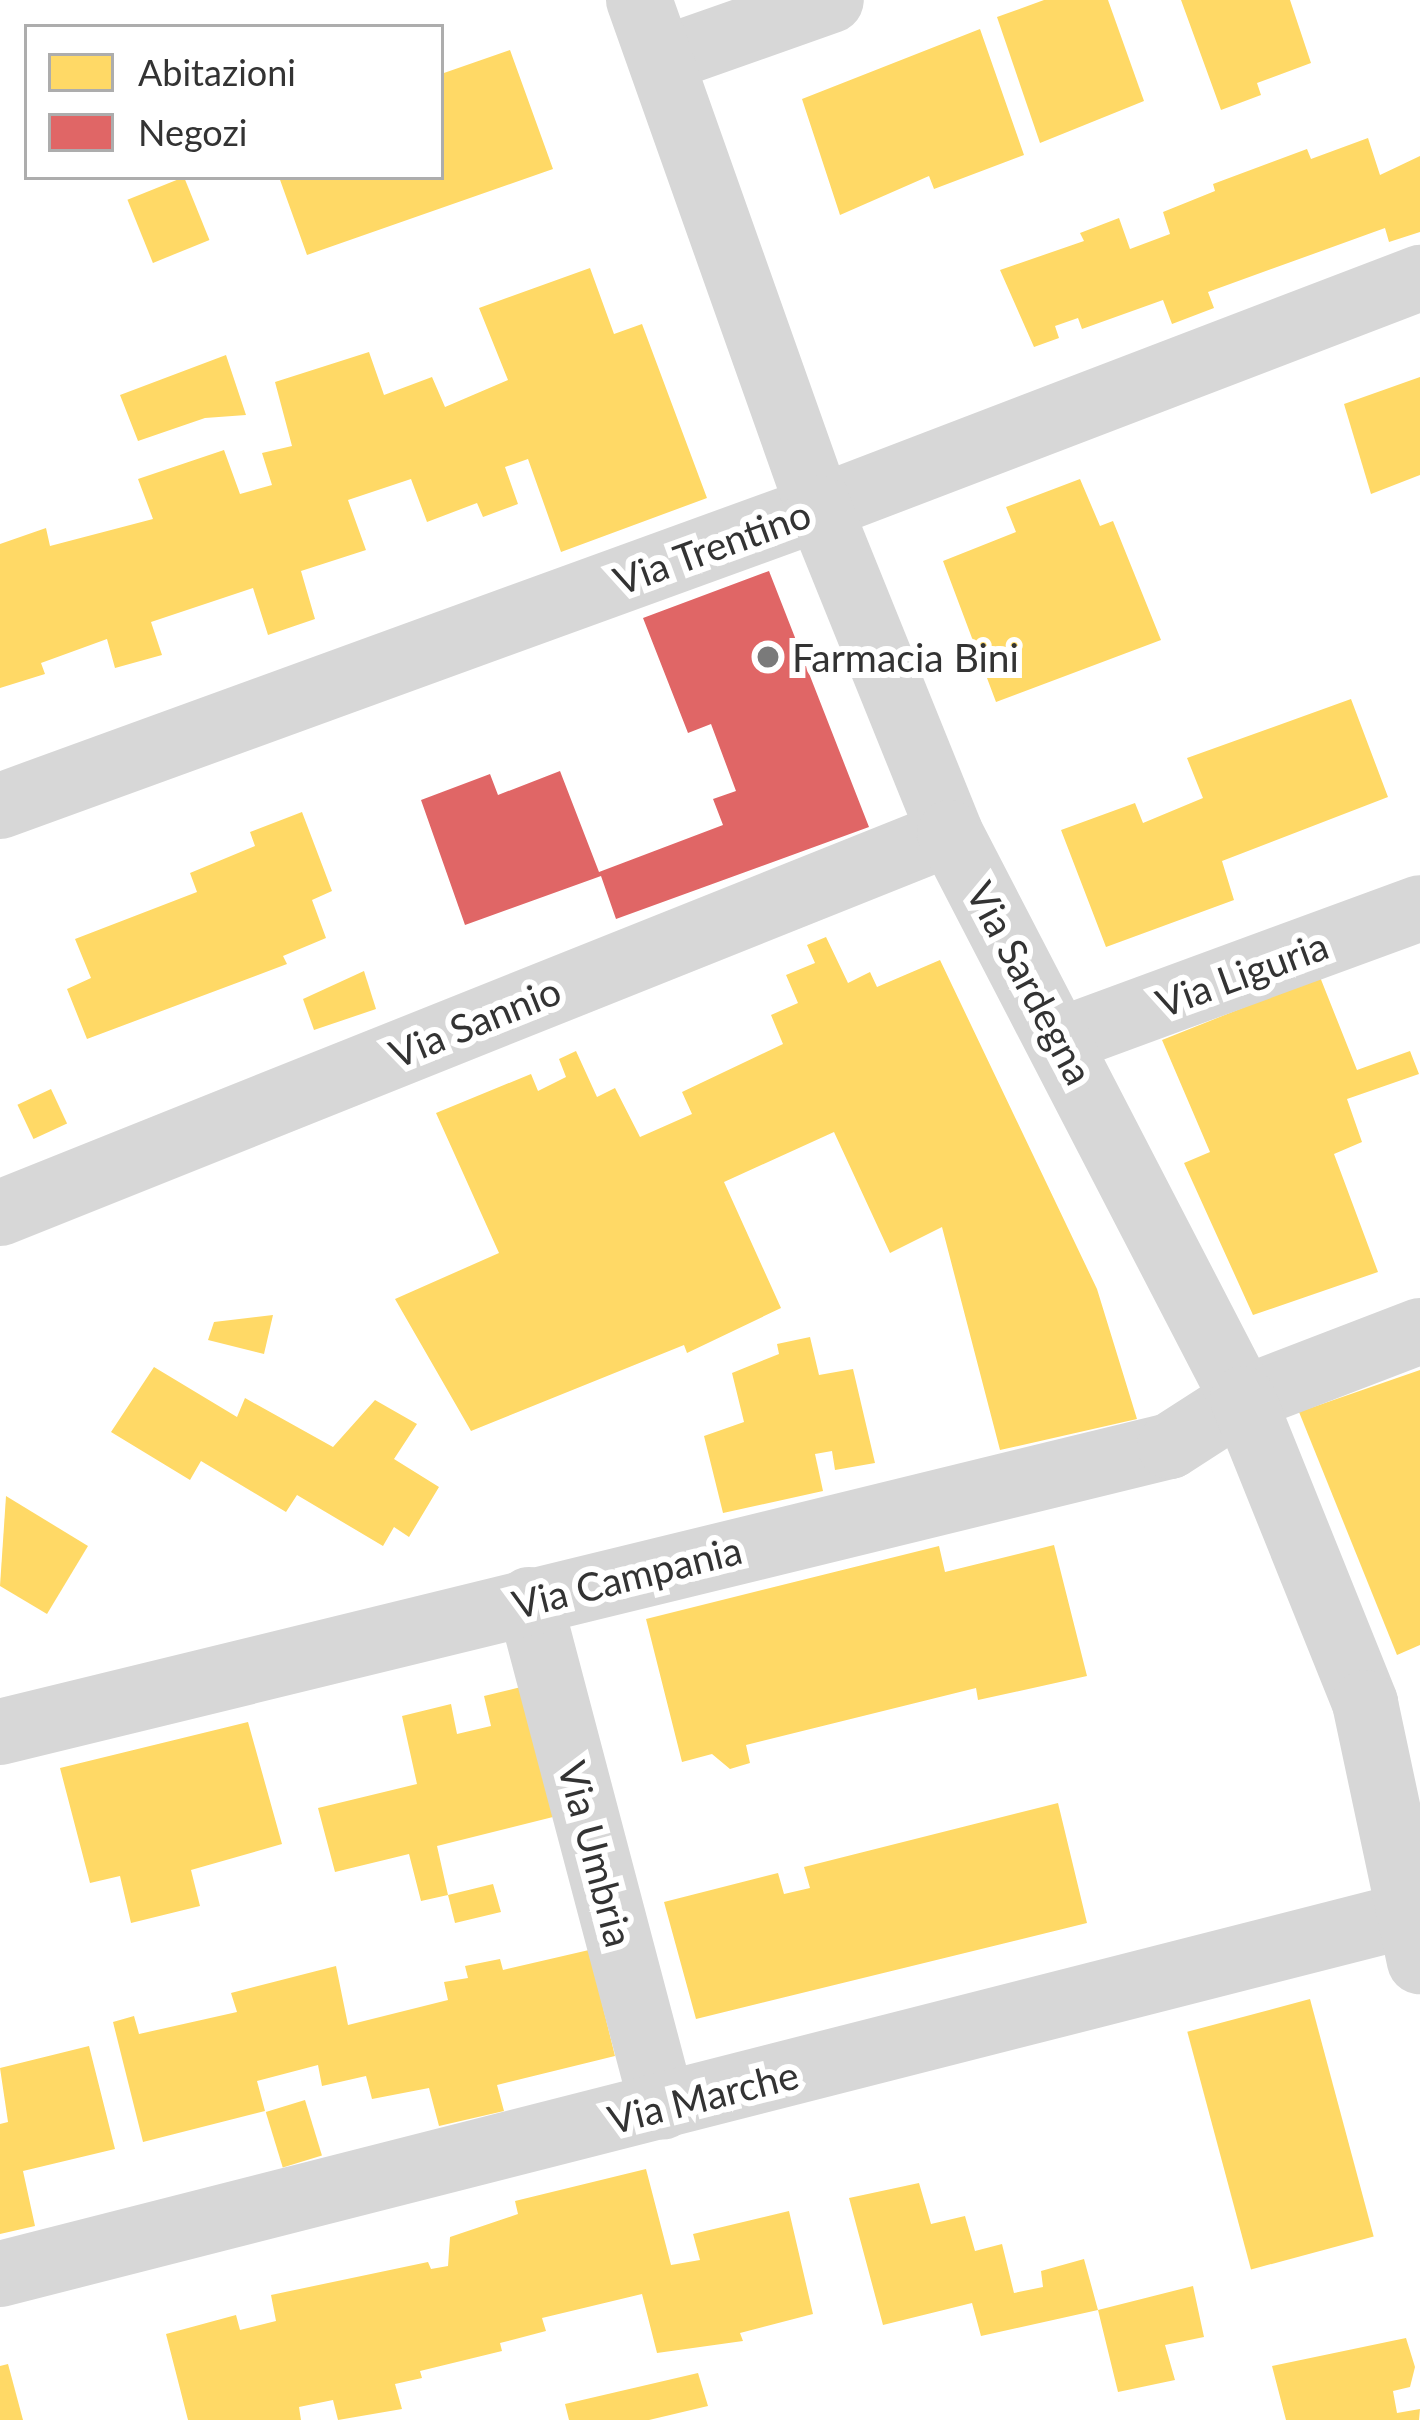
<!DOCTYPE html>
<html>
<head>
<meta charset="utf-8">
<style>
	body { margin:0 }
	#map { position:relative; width:1420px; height:2420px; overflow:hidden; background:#fff; font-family:Lato,sans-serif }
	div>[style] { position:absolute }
	.homes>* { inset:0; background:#ffd966; transform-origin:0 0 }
	.shops>* { inset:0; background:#e06666 }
	.minor>* { height:66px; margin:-33px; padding:0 33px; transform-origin:33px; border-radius:33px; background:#d7d7d7 }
	.tertiary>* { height:66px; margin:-33px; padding:0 33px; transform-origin:33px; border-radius:33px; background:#d7d7d7 }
	.dots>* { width:33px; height:33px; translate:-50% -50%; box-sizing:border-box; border:6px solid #fff; border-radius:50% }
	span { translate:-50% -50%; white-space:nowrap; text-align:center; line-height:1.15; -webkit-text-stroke:12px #fff; paint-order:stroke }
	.street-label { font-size:39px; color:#333 }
	.poi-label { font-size:39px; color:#333 }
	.left { translate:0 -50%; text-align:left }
	.legend { position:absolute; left:24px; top:24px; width:420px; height:156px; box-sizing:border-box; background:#fff; border:3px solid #adadad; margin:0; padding:15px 21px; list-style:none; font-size:36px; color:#333 }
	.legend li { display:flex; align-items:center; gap:24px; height:60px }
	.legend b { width:60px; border:3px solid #adadad }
</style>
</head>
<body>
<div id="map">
	<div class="homes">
		<i style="clip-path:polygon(1044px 0,1108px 0,1144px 101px,1040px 143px,997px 17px)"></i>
		<i style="clip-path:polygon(1181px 0,1290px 0,1311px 63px,1257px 83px,1261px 95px,1221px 110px)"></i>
		<i style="clip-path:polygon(980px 29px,1024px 155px,934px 189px,929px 176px,840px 215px,802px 99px)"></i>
		<i style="clip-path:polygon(510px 50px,553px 169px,307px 255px,279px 177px,441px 177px,441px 74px)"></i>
		<i style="clip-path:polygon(1368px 138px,1380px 175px,1420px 156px,1420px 232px,1389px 242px,1385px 228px,1208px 292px,1214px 308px,1172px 324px,1163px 300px,1082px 329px,1078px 318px,1055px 326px,1059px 338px,1034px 347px,1000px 270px,1084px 241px,1080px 233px,1119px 218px,1130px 249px,1170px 234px,1163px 212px,1215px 191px,1213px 184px,1307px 149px,1311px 159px)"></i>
		<i style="left:184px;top:177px;width:68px;height:61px;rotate:68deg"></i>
		<i style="clip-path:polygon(590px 268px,614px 334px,642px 324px,707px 498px,561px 552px,528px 459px,505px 467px,518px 504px,483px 517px,477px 503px,427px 522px,411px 479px,348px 500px,366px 550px,301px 571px,315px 619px,268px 635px,253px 588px,151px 622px,162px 655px,115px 668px,107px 639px,41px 663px,45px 674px,0 688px,0 544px,46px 528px,50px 546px,153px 519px,138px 479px,224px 450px,240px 494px,272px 485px,262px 453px,292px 446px,275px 382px,369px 352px,384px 395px,432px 377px,445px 407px,508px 380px,479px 308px)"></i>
		<i style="clip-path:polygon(226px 355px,246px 415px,205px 418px,138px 441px,120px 395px)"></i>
		<i style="clip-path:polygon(1420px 377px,1420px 475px,1371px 494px,1344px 404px)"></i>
		<i style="clip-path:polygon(1080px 479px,1100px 526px,1113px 521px,1161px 640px,996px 702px,943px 561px,1016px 532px,1006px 507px)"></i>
		<i style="clip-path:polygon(1351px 699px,1388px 797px,1222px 861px,1234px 900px,1106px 947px,1061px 830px,1135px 803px,1143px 823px,1203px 798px,1187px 758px)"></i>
		<i style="clip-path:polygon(302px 812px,332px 891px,312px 900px,326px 938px,283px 956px,287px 964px,87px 1039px,67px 989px,91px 978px,75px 939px,197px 892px,190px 873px,255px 846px,250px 832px)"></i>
		<i style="clip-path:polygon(826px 937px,848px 983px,870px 972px,877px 987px,940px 960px,1097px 1289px,1137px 1419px,1000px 1450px,942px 1227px,890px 1253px,834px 1132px,724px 1182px,781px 1308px,687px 1353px,684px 1345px,471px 1431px,395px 1299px,499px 1253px,436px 1113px,531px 1074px,538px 1091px,566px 1077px,559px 1059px,576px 1051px,597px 1097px,615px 1088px,640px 1137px,692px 1114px,682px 1092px,783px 1044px,771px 1015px,798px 1003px,786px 975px,815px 963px,807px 945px)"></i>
		<i style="clip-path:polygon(364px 971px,376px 1009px,314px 1030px,303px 999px)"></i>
		<i style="clip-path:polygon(1320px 977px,1357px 1070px,1410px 1051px,1419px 1074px,1347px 1099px,1362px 1142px,1334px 1154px,1378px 1272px,1253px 1315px,1184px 1163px,1210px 1152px,1162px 1040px)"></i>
		<i style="left:51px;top:1089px;width:38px;height:37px;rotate:65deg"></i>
		<i style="clip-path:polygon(273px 1315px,264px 1354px,208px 1340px,214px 1322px)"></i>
		<i style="clip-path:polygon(810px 1337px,819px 1375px,853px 1369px,875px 1463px,835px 1470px,832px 1451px,815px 1454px,823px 1491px,723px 1513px,704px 1436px,744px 1422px,732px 1373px,779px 1354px,777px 1344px)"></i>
		<i style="clip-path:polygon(154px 1367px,237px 1417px,245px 1398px,333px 1447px,375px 1400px,417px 1424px,394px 1459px,439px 1487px,409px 1537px,394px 1527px,383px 1546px,297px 1495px,286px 1512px,201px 1461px,190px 1480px,111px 1432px)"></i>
		<i style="clip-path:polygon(1420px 1370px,1420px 1645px,1397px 1655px,1299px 1412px)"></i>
		<i style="clip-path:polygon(6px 1496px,88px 1546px,47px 1614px,0 1586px)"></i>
		<i style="clip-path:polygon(1054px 1545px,1087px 1676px,978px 1700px,976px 1688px,746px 1745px,750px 1763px,730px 1769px,712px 1754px,682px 1762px,646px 1619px,939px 1546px,945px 1572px)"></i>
		<i style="clip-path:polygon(525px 1686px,557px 1816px,437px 1846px,448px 1895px,493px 1884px,501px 1912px,455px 1923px,448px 1895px,421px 1901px,409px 1854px,335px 1872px,318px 1808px,417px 1784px,402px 1716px,451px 1704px,457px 1734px,491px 1726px,484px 1696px)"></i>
		<i style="clip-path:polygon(248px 1722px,282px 1844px,191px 1870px,200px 1906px,131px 1923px,120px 1876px,90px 1883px,60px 1768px)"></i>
		<i style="clip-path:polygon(1058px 1803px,1087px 1923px,696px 2019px,664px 1902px,778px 1873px,784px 1894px,810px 1888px,804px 1867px)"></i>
		<i style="clip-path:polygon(589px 1950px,615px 2056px,497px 2085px,504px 2111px,439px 2126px,429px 2088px,372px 2099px,366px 2076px,322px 2086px,318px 2065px,257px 2081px,265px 2111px,143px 2142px,113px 2022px,134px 2016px,139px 2034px,237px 2012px,231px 1993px,336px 1966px,348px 2025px,448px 2000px,444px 1982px,468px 1978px,465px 1966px,500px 1959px,503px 1970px)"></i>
		<i style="left:1310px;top:1999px;width:246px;height:127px;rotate:75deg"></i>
		<i style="clip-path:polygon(89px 2046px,115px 2149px,23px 2171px,35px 2226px,0 2234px,0 2124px,8px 2122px,0 2068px)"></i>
		<i style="left:305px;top:2100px;width:58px;height:41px;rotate:73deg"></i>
		<i style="clip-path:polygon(646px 2169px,671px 2265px,700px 2260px,693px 2234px,789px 2211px,813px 2314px,740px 2333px,743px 2341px,657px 2353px,642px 2294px,542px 2318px,546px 2331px,500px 2343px,502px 2351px,420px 2371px,422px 2378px,395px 2384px,402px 2409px,338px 2420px,333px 2400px,299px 2407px,301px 2420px,188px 2420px,166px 2334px,236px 2315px,240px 2330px,276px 2321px,271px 2295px,428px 2262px,431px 2269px,448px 2266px,450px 2237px,518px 2214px,515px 2201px)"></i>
		<i style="clip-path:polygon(919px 2183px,931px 2224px,965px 2216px,975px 2251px,1002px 2244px,1014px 2293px,1043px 2287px,1041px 2271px,1084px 2259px,1098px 2310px,981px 2336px,972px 2303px,883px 2325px,849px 2198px)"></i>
		<i style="clip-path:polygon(1193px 2286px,1204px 2337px,1165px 2345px,1175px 2380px,1118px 2392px,1098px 2310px)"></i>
		<i style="clip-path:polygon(1406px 2338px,1415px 2367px,1410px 2387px,1393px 2391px,1397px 2413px,1420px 2409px,1419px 2420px,1286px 2420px,1272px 2366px)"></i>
		<i style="clip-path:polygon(8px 2364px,23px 2420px,0 2420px,0 2366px)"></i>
		<i style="clip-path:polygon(698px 2373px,708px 2406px,649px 2420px,569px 2420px,565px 2404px)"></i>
	</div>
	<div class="shops">
		<i style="clip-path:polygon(769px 571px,869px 827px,616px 919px,601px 876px,465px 925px,421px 800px,490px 774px,498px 795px,560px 771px,599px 872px,723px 825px,713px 799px,736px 791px,711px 724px,688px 733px,643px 618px)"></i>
	</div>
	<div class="minor">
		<i style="left:661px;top:60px;width:180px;rotate:-19.4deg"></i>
		<i style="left:0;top:806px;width:872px;rotate:-19.99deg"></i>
		<i style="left:819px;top:508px;width:644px;rotate:-20.94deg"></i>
		<i style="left:1064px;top:1039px;width:379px;rotate:-20.2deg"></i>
		<i style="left:0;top:1213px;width:1023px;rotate:-21.8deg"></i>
		<i style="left:529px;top:1600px;width:524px;rotate:75.2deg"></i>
		<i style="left:0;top:1732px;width:1204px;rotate:-13.74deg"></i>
		<i style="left:1170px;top:1446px;width:87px;rotate:-32.8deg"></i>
		<i style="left:1243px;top:1399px;width:190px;rotate:-21deg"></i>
		<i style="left:0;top:2274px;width:1450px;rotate:-14.3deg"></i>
	</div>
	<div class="tertiary">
		<i style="left:639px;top:0;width:539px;rotate:70.49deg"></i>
		<i style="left:819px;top:508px;width:350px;rotate:68deg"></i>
		<i style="left:950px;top:833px;width:637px;rotate:62.63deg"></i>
		<i style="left:1243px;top:1399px;width:328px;rotate:68.1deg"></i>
		<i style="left:1365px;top:1703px;width:264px;rotate:78deg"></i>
	</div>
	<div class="dots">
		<i style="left:768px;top:657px;background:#7a7a7a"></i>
	</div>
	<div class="street-label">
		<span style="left:712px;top:547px;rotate:-20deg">Via Trentino</span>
		<span style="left:1242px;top:974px;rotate:-20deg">Via Liguria</span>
		<span style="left:1030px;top:983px;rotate:62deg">Via Sardegna</span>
		<span style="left:475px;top:1022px;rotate:-22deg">Via Sannio</span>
		<span style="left:627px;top:1577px;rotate:-14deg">Via Campania</span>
		<span style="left:596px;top:1854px;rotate:75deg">Via Umbria</span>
		<span style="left:703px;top:2097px;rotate:-14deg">Via Marche</span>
	</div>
	<div class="poi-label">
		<span class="left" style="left:792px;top:657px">Farmacia Bini</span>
	</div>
	<ul class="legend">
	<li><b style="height:33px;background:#ffd966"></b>Abitazioni</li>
	<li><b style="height:33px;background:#e06666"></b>Negozi</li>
	</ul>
</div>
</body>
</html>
